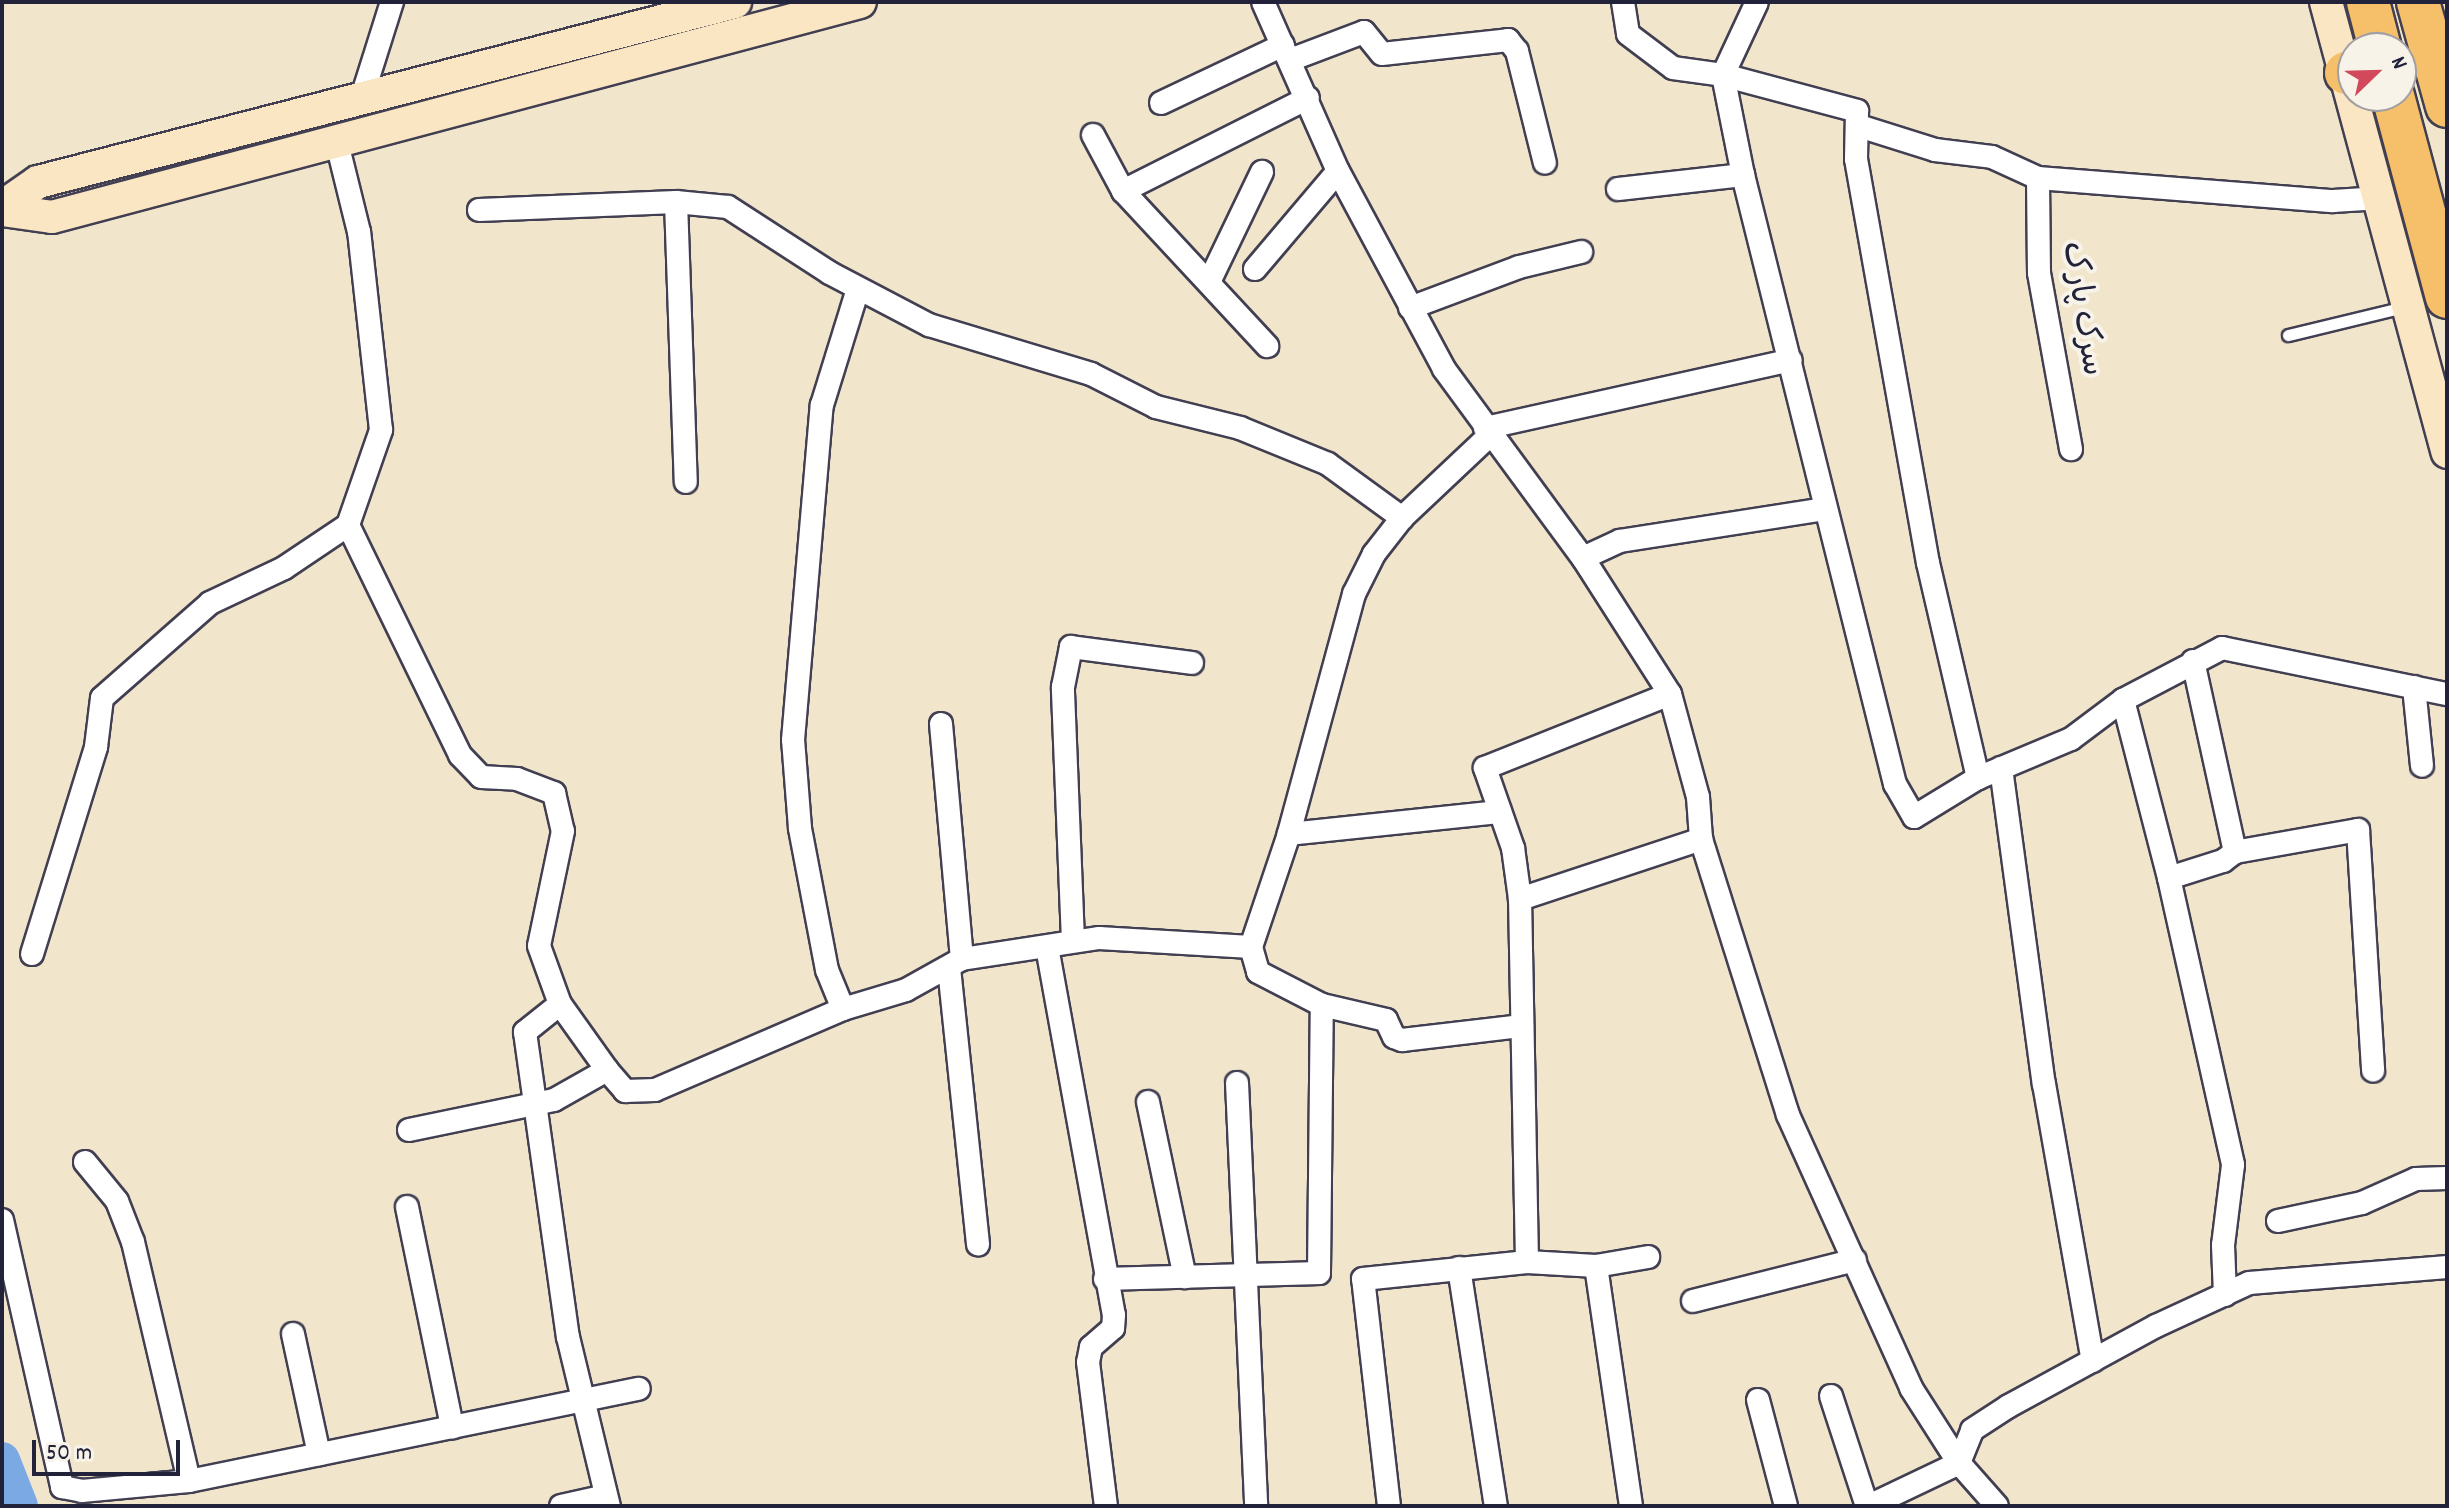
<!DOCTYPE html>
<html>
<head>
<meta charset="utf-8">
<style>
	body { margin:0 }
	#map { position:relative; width:2449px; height:1508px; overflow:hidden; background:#f1e5cc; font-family:Dekko,"Playpen Sans Arabic",sans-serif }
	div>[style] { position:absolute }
	.river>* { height:36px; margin:-18px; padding:0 18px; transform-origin:18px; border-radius:18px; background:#7aa9e4 }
	.roads { filter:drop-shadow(2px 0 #413f51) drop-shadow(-2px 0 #413f51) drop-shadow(0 2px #413f51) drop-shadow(0 -2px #413f51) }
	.lane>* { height:11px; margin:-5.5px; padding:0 5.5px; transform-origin:5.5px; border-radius:5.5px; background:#fff }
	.street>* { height:22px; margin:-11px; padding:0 11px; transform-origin:11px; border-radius:11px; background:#fff }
	.secondary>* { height:32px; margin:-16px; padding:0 16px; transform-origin:16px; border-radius:16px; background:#fbe6c4 }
	.highway>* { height:42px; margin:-21px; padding:0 21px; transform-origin:21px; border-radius:21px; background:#f6c06b }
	span { translate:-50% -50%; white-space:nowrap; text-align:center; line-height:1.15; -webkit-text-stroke:8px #f7f3e8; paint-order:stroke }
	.street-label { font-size:32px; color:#22223b }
	.frame { position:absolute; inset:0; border:4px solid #22223b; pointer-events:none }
	.north { position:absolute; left:2337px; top:32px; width:80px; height:80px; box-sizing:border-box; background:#f7f3e8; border:2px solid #a29fa3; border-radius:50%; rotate:67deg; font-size:22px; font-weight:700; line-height:32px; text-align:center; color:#22223b }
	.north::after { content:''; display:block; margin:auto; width:28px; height:36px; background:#d1495b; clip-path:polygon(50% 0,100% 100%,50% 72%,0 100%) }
	.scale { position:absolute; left:32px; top:1440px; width:148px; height:36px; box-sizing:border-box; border:4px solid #22223b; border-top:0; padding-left:10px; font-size:24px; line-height:28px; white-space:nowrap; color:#22223b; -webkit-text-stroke:6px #f7f3e8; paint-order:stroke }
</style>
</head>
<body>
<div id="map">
	<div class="river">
		<i style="left:2px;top:1460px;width:49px;rotate:68.6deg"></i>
	</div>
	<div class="roads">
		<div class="lane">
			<i style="left:2288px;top:335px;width:119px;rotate:-13.6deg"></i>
		</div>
		<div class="street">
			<i style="left:1263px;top:2px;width:185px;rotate:66.1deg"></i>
			<i style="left:1338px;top:171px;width:225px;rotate:61.8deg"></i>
			<i style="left:1444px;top:369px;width:235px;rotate:53.7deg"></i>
			<i style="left:1583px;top:558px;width:161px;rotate:57.4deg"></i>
			<i style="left:1670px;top:694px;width:107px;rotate:74.8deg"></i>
			<i style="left:1698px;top:797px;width:42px;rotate:85.9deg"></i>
			<i style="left:1701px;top:839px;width:289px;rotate:72.5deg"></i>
			<i style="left:1788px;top:1115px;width:299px;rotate:65.7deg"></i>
			<i style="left:1911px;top:1388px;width:89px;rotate:57.4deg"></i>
			<i style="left:1959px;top:1463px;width:57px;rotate:48.5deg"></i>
			<i style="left:1623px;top:2px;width:32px;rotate:81deg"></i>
			<i style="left:1628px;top:34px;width:56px;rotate:37.1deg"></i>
			<i style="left:1673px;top:68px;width:50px;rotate:8deg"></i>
			<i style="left:1723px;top:75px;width:139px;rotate:15deg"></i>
			<i style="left:1857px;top:111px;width:48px;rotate:91.2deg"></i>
			<i style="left:1856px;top:159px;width:410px;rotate:79.9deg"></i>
			<i style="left:1928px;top:563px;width:221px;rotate:76.9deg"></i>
			<i style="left:1757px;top:2px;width:81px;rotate:115deg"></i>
			<i style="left:1723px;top:75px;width:102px;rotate:78.7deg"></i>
			<i style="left:1743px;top:175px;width:628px;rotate:75.99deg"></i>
			<i style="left:1895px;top:784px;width:38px;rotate:60deg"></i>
			<i style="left:1914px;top:817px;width:75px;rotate:-31.4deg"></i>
			<i style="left:1978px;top:778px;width:101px;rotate:-22.8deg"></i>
			<i style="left:2071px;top:739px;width:65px;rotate:-36.9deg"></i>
			<i style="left:2123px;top:700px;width:112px;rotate:-27.7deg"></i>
			<i style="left:2222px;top:648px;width:230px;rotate:11.6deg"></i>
			<i style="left:1290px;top:60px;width:79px;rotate:-20.7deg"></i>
			<i style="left:1364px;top:32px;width:28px;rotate:51deg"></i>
			<i style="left:1382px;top:54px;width:127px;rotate:-6.3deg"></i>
			<i style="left:1508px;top:40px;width:14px;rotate:51deg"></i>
			<i style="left:1517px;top:51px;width:115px;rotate:76deg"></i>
			<i style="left:362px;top:97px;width:100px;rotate:-72.5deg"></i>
			<i style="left:1161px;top:103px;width:135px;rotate:-25.4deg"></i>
			<i style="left:1859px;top:126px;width:80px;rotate:17.5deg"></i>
			<i style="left:1935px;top:150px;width:57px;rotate:7deg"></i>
			<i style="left:1992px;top:157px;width:51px;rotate:24.5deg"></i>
			<i style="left:2038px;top:178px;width:296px;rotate:4.5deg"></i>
			<i style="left:2333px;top:201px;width:48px;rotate:-3.6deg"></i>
			<i style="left:1093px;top:135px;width:64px;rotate:61.8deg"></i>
			<i style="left:1123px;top:191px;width:212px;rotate:47.1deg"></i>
			<i style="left:2038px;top:178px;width:95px;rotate:89.4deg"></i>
			<i style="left:2039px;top:273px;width:179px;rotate:79.7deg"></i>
			<i style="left:1618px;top:189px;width:126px;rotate:-6.4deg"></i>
			<i style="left:1123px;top:191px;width:207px;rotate:-26.7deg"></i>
			<i style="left:676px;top:202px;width:280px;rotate:88deg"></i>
			<i style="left:479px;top:210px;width:197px;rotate:-2.3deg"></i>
			<i style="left:676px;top:202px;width:52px;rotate:5.5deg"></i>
			<i style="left:728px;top:207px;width:121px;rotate:32.9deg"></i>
			<i style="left:830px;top:273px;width:112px;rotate:27.7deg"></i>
			<i style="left:929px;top:325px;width:169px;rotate:16.8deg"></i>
			<i style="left:1091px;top:374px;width:73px;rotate:26.9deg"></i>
			<i style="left:1156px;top:407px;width:87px;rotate:14deg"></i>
			<i style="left:1240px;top:428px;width:95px;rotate:22.2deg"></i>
			<i style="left:1328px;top:464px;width:92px;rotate:36.1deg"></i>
			<i style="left:1255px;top:269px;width:128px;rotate:-49.7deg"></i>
			<i style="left:1210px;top:280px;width:120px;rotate:-64.3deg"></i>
			<i style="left:1410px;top:308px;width:116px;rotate:-20.6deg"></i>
			<i style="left:1519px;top:267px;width:64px;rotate:-13.6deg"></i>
			<i style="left:1485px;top:428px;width:313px;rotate:-12.5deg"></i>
			<i style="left:1490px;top:435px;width:121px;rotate:136.7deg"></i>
			<i style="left:1402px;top:518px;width:46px;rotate:127.9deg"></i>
			<i style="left:1374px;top:554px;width:45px;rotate:116.6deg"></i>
			<i style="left:1354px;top:594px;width:249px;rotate:105.2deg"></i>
			<i style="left:1289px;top:834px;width:119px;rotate:108.6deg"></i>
			<i style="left:1251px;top:947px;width:26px;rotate:74deg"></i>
			<i style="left:1258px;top:972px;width:72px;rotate:27.3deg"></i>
			<i style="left:1322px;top:1005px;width:66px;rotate:13.2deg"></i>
			<i style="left:1386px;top:1020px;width:19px;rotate:65deg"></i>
			<i style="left:1394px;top:1037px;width:9px;rotate:21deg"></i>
			<i style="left:1402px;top:1040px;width:121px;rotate:-6.7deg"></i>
			<i style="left:348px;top:525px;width:256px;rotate:64deg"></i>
			<i style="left:460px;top:755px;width:30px;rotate:46deg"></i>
			<i style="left:481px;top:777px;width:36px;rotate:3deg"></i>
			<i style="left:517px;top:779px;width:40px;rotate:21deg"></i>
			<i style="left:554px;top:793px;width:39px;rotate:77deg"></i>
			<i style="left:563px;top:831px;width:117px;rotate:101.8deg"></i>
			<i style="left:539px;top:946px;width:62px;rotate:70.1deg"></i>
			<i style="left:560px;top:1004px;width:81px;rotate:54.5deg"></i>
			<i style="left:1583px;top:558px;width:41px;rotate:-24.7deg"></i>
			<i style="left:1620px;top:541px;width:207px;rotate:-8.9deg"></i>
			<i style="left:2193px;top:661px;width:196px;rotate:77.6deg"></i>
			<i style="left:2414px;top:687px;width:79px;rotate:84.2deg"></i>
			<i style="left:2123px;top:700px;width:184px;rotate:75.5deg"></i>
			<i style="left:2169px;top:878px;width:294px;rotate:77.4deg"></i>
			<i style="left:2233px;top:1165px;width:81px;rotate:97.1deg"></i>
			<i style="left:2223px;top:1245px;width:50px;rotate:87.7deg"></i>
			<i style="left:941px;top:724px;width:236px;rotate:84.9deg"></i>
			<i style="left:2001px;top:768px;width:319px;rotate:82.3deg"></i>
			<i style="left:2044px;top:1084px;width:281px;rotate:80deg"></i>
			<i style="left:1289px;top:834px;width:212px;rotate:-6deg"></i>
			<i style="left:2169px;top:878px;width:57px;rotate:-17.5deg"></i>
			<i style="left:2223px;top:861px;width:15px;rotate:-37deg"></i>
			<i style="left:2235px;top:852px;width:125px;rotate:-10.1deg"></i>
			<i style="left:2358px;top:830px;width:241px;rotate:86.4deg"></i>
			<i style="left:1520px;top:899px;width:191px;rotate:-18.3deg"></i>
			<i style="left:1073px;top:941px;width:254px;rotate:-92.3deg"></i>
			<i style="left:1063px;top:687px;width:41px;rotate:-78.7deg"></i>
			<i style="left:1071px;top:647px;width:122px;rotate:7.5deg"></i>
			<i style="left:1047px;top:947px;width:374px;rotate:79.7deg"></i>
			<i style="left:1114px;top:1315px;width:13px;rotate:94deg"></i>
			<i style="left:1113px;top:1328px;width:29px;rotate:139deg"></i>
			<i style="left:1091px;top:1347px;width:15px;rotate:101deg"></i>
			<i style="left:1088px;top:1362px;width:145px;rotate:82.9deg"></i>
			<i style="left:32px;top:954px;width:217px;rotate:-72.8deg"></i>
			<i style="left:96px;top:747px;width:49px;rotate:-83deg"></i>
			<i style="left:102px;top:698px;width:144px;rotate:-41.3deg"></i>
			<i style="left:210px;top:603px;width:82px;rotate:-25.3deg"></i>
			<i style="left:284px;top:568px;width:77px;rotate:-33.9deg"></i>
			<i style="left:348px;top:525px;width:101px;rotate:-70.8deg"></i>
			<i style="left:381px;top:430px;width:199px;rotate:-96.3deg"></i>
			<i style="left:359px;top:232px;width:92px;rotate:-103.9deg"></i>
			<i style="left:949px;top:968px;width:278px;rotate:84deg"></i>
			<i style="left:560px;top:1004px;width:45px;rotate:141.3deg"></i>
			<i style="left:525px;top:1032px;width:308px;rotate:82deg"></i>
			<i style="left:568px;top:1337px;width:174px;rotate:76.4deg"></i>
			<i style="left:843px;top:1009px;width:42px;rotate:-112.3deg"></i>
			<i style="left:827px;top:970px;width:145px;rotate:-100.8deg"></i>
			<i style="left:800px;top:828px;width:88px;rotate:-94.5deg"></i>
			<i style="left:793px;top:740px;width:336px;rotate:-85.1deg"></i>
			<i style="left:822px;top:405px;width:121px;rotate:-72.8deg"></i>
			<i style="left:1237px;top:1083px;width:423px;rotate:87.4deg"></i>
			<i style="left:1148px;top:1102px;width:179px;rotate:78.1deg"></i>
			<i style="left:409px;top:1130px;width:148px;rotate:-11.7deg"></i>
			<i style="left:554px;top:1100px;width:61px;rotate:-29.5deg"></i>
			<i style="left:607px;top:1070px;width:28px;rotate:49deg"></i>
			<i style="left:625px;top:1091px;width:30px;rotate:-2deg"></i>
			<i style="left:655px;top:1090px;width:205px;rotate:-23.3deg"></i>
			<i style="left:843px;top:1009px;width:66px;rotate:-16.8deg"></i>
			<i style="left:906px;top:990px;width:64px;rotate:-29deg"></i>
			<i style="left:962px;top:959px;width:139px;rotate:-8.7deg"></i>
			<i style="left:1099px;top:938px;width:152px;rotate:3.4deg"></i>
			<i style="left:85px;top:1162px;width:50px;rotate:50.6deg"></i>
			<i style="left:117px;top:1201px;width:44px;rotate:68.7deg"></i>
			<i style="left:133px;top:1242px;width:245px;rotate:76.8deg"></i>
			<i style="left:407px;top:1207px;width:225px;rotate:78.4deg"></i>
			<i style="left:2px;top:1220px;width:274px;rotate:77.3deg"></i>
			<i style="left:62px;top:1487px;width:20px;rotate:11deg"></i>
			<i style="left:82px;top:1491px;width:107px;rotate:-5.3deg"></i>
			<i style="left:189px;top:1481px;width:459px;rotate:-11.6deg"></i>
			<i style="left:2278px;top:1221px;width:86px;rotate:-12.1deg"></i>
			<i style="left:2362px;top:1203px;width:59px;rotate:-24deg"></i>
			<i style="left:2416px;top:1179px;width:31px;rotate:-2deg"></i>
			<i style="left:1527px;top:1262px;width:363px;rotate:-91.1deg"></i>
			<i style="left:1520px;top:899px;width:51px;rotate:-97.8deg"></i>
			<i style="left:1513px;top:848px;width:85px;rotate:-109.3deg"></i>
			<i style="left:1485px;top:768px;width:199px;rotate:-21.8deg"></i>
			<i style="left:1596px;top:1266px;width:243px;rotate:81.7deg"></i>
			<i style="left:1459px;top:1268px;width:241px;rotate:81.2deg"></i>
			<i style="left:1105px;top:1279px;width:214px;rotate:-1.6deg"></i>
			<i style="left:1319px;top:1273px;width:268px;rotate:-89.4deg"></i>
			<i style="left:1693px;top:1301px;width:167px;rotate:-14.2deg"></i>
			<i style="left:293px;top:1334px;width:123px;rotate:77.8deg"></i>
			<i style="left:1831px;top:1396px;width:116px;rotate:71.9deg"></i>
			<i style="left:1758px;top:1400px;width:110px;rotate:75.2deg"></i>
			<i style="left:561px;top:1506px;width:46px;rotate:-12.5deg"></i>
			<i style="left:1389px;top:1506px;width:228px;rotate:-96.5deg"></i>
			<i style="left:1363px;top:1279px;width:165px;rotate:-5.9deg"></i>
			<i style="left:1527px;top:1262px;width:69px;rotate:3.3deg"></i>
			<i style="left:1596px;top:1266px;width:53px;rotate:-9.8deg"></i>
			<i style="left:1869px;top:1506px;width:100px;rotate:-25.5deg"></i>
			<i style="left:1959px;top:1463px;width:35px;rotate:-68deg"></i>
			<i style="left:1972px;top:1430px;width:44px;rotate:-33deg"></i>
			<i style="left:2009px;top:1406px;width:167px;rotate:-28.6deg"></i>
			<i style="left:2156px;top:1326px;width:102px;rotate:-24.8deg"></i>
			<i style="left:2249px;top:1283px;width:199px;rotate:-4.6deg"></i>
		</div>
		<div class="secondary">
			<i style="left:2326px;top:2px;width:466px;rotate:74.9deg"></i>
			<i style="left:2px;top:207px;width:44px;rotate:-34.8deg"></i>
			<i style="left:38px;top:182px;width:720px;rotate:-14.48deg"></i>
			<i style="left:2px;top:210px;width:50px;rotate:8deg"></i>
			<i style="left:52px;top:217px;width:836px;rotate:-14.9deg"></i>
		</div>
		<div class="highway">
			<i style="left:2368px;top:2px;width:48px;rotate:75.4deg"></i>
			<i style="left:2418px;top:2px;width:108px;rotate:74.4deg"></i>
			<i style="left:2346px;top:73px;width:7px;rotate:-16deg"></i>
			<i style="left:2393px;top:96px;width:208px;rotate:75deg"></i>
		</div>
	</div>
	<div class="street-label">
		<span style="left:2080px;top:309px;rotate:81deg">سرک پارک</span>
	</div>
	<div class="frame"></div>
	<div class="north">N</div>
	<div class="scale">50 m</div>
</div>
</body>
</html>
